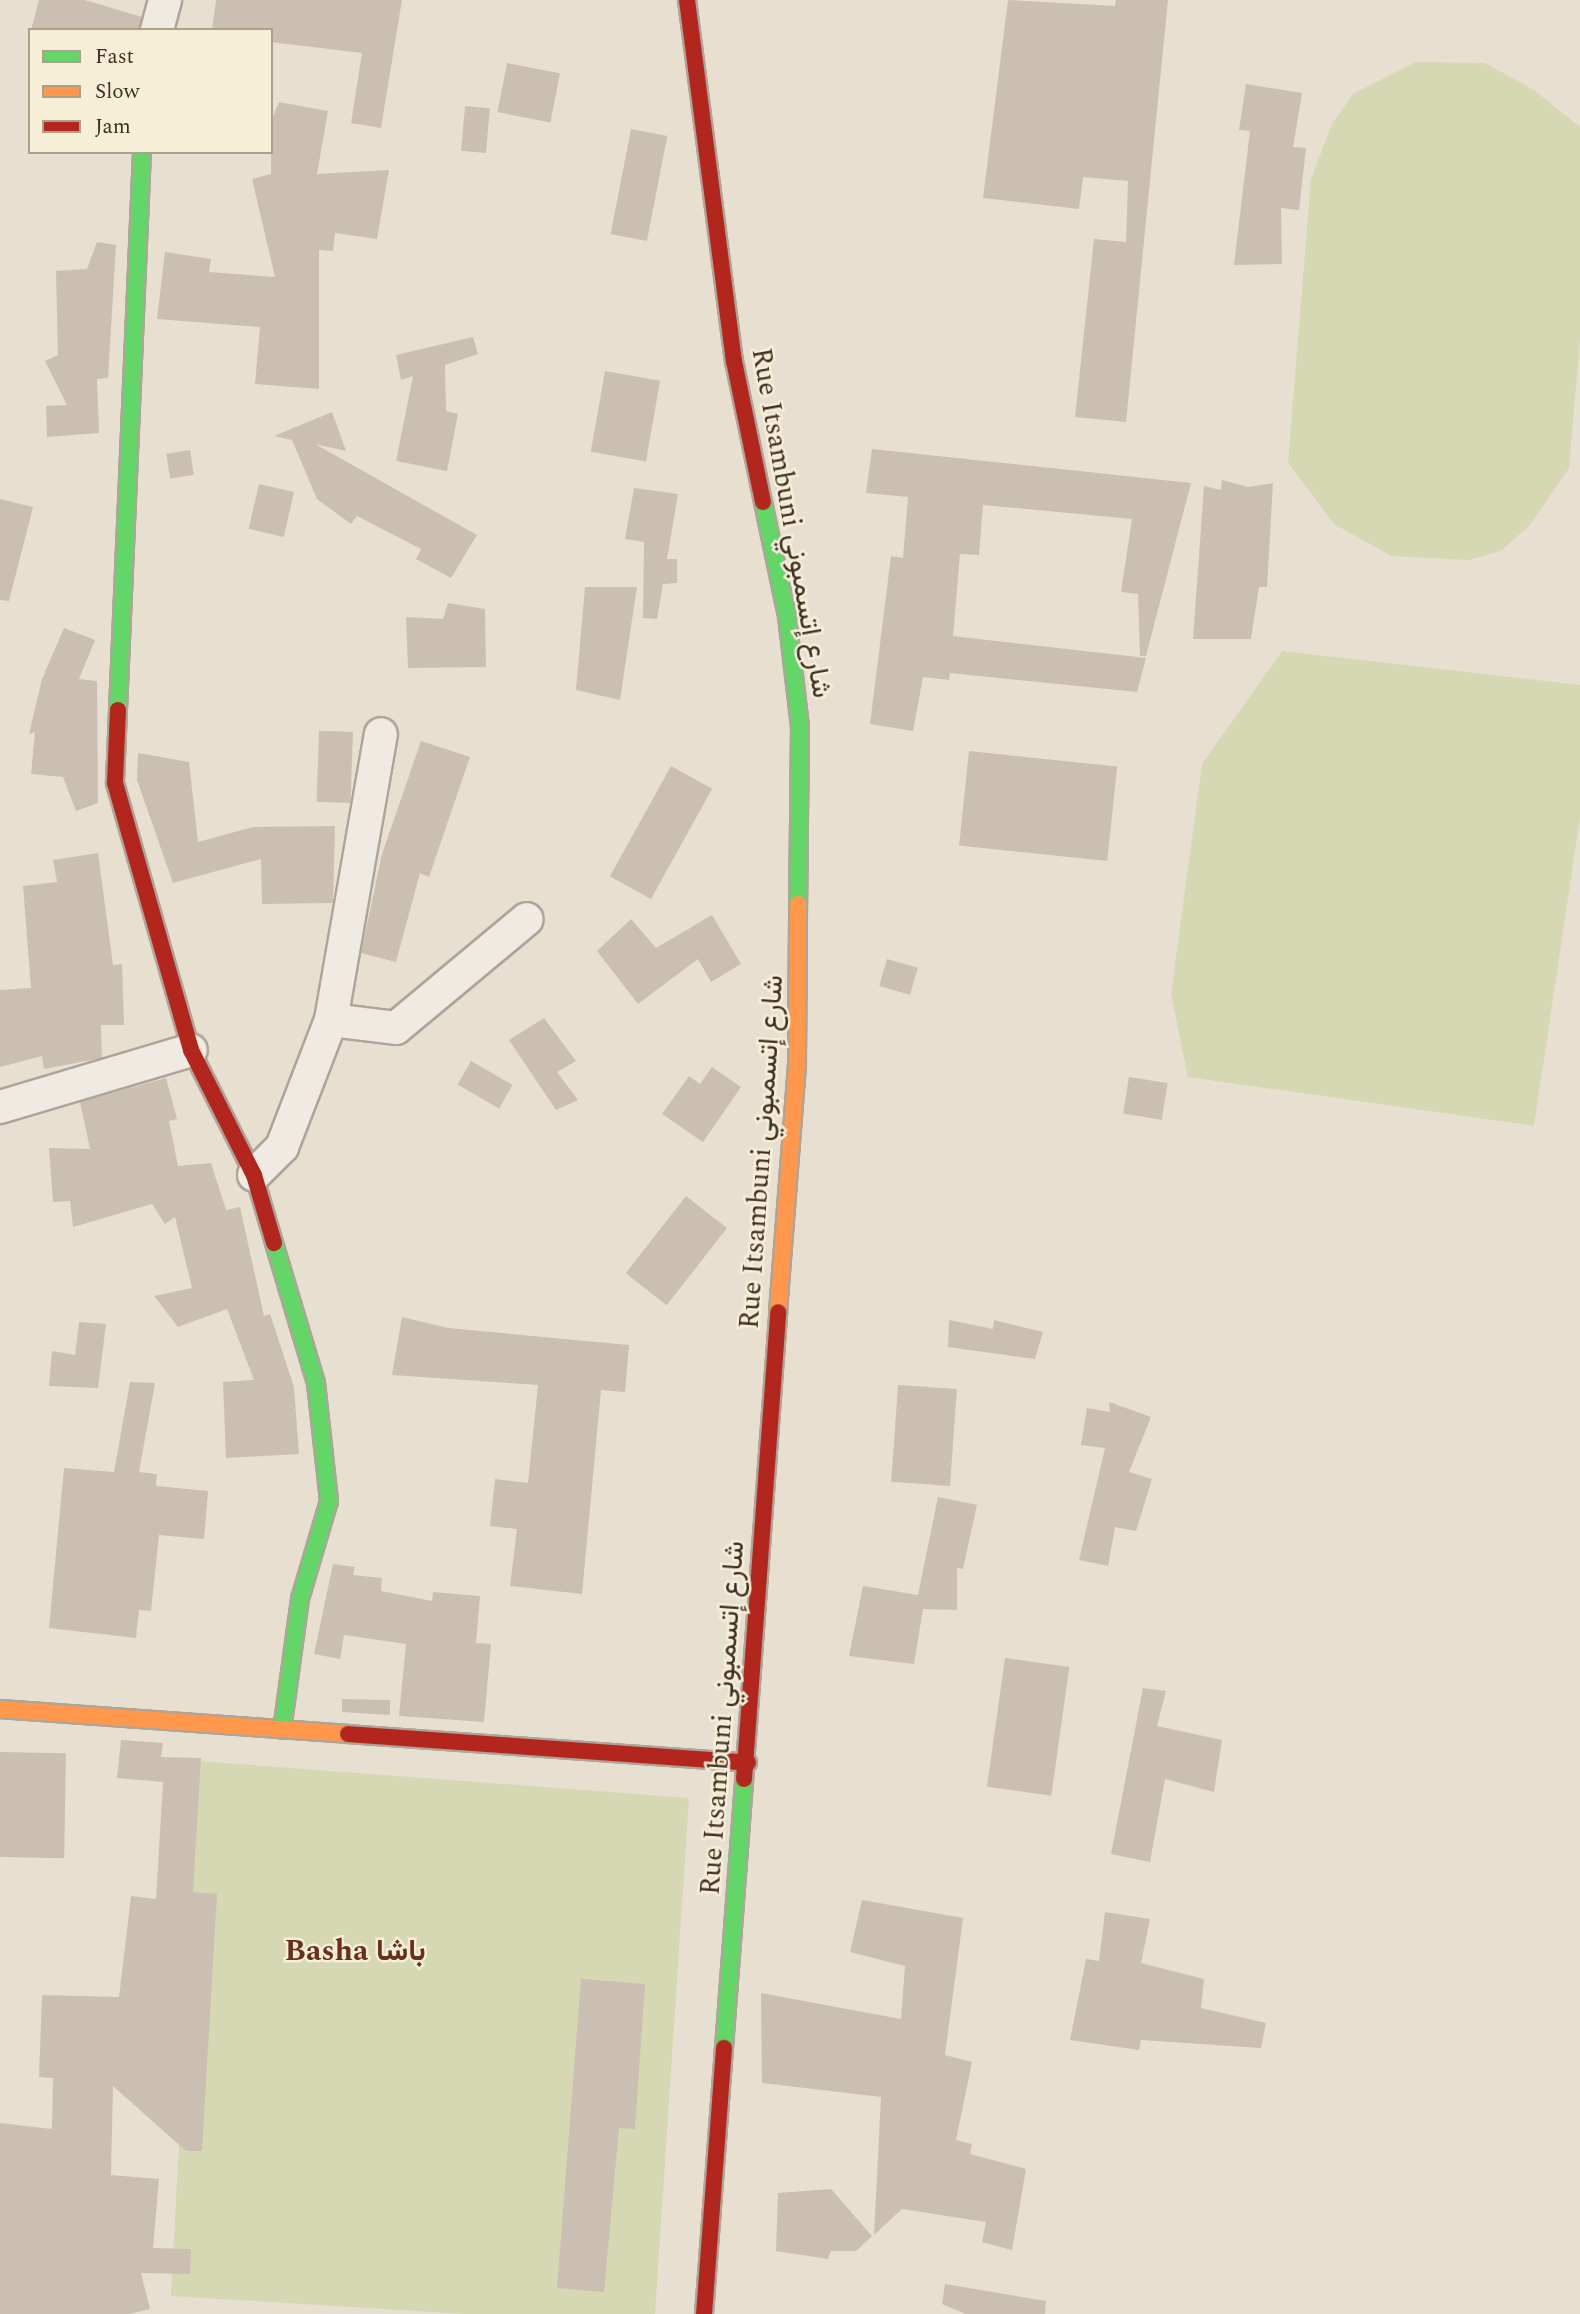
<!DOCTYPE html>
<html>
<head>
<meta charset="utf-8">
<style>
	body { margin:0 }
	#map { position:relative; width:1580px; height:2314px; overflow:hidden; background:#e7e0d1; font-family:Spectral,Vazirmatn,serif }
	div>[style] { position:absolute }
	.green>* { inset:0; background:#d6d7b3 }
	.building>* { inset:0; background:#cbbfb2; transform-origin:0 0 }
	.roads { filter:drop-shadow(2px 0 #ada599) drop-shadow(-2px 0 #ada599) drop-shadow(0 2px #ada599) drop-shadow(0 -2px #ada599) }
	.street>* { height:32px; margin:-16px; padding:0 16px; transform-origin:16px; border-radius:16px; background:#efebe3 }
	.fast>* { height:16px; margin:-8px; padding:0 8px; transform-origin:8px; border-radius:8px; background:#63d668 }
	.slow>* { height:16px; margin:-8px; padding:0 8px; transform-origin:8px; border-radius:8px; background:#ff974d }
	.jam>* { height:16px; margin:-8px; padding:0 8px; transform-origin:8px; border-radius:8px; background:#b3261e }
	span { translate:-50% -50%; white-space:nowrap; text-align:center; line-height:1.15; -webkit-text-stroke:5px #f7eed8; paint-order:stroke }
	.street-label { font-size:28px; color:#3d2e20 }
	.neighbourhood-label { font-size:30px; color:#6b2e1e; font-weight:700 }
	.legend { position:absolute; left:28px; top:28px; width:245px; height:126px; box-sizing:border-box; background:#f7eed8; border:2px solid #ada18e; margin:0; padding:9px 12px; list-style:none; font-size:21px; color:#3d2e20 }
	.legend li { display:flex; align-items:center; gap:14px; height:35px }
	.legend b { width:35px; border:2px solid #ada18e }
</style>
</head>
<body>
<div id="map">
	<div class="green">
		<i style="clip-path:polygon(1416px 62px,1485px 63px,1534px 90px,1580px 127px,1580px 340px,1569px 468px,1530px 525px,1501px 551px,1468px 560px,1391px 556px,1334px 524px,1288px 463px,1311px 179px,1332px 124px,1353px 94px)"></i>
		<i style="clip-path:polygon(1282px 651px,1580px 685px,1580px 818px,1534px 1126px,1188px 1077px,1171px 994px,1202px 764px)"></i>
		<i style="clip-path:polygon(199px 1761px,689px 1798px,655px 2314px,463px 2314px,171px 2296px)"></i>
	</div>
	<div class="building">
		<i style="clip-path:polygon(39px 0,85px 0,142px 17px,139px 30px,31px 30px)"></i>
		<i style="clip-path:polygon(216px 0,402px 0,381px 128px,351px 123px,362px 53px,271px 42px,271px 30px,212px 30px)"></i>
		<i style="clip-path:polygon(1008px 0,1115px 6px,1116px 0,1168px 0,1126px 422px,1075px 417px,1094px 239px,1126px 242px,1128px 181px,1083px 177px,1079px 209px,983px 198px)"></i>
		<i style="left:507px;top:63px;width:54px;height:50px;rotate:11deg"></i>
		<i style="clip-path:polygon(1246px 84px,1302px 93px,1293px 147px,1306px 148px,1299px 210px,1281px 208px,1282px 264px,1234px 265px,1250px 131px,1239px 130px)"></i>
		<i style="clip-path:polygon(279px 102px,328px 111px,317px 174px,389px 170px,377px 239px,335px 233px,333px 251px,319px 250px,319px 389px,255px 384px,260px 327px,157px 319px,165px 252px,211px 259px,209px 272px,275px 277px,252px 179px,271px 174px,271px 122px)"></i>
		<i style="left:465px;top:106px;width:25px;height:45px;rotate:5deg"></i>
		<i style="left:631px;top:129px;width:37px;height:107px;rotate:11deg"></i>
		<i style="clip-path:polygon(97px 242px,116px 245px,108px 378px,97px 379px,99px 433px,47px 437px,46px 406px,67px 405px,45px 361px,58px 355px,56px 271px,87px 269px)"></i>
		<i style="clip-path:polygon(473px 337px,478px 354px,445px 365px,446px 411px,458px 414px,447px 471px,396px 461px,413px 376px,401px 380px,396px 355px)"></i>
		<i style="left:605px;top:371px;width:56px;height:82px;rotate:10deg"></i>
		<i style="clip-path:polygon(332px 412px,346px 451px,315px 444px,477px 535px,451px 578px,416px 559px,421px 549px,357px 516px,351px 524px,317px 499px,292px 440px,274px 436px)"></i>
		<i style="clip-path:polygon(872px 449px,1191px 483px,1146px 656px,1140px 656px,1138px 594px,1121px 592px,1132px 519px,983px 505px,979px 555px,960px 554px,953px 636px,1146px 658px,1137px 692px,950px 673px,949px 680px,923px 677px,913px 731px,870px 724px,891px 556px,903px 558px,908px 497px,866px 493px)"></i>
		<i style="left:190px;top:450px;width:25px;height:24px;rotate:81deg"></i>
		<i style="clip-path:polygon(1222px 480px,1248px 487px,1273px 483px,1267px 587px,1259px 587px,1251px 639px,1193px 639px,1204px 486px,1221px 490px)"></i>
		<i style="left:259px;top:484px;width:36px;height:46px;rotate:13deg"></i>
		<i style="clip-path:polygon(634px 488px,678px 494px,667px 559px,677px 559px,677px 583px,663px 584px,657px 619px,643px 618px,644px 542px,625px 539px)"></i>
		<i style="clip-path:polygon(0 499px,33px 507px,9px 601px,0 600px)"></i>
		<i style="clip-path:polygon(585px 587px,637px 587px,620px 700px,576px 690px)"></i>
		<i style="clip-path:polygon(448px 603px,485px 609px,486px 667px,408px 668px,406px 617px,443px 619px)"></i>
		<i style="clip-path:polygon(64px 628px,95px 640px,79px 679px,97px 681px,98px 803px,76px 811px,63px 777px,31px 774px,35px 732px,29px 734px,42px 679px)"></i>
		<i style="left:353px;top:732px;width:71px;height:34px;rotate:92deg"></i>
		<i style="clip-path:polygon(421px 741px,470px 757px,429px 877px,420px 873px,396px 962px,361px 953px,382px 854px)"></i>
		<i style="left:969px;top:751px;width:149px;height:95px;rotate:6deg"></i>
		<i style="clip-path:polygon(138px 753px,189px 762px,198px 842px,253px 827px,335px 826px,333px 903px,262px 904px,261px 859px,173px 883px,137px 780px)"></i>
		<i style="left:671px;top:766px;width:47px;height:126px;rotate:29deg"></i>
		<i style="clip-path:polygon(98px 853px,113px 965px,122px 964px,124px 1025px,101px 1025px,102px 1058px,44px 1069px,42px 1056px,0 1067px,0 990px,31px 988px,23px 886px,57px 882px,53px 860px)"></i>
		<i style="clip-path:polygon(712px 915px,741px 964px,711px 982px,698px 959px,638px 1004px,597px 951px,631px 919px,656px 948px)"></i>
		<i style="left:887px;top:959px;width:32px;height:28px;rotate:16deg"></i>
		<i style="clip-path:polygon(544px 1018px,576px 1061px,557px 1072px,578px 1100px,556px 1110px,509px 1040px)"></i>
		<i style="left:471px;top:1061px;width:48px;height:27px;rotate:30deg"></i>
		<i style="clip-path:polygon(712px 1067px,741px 1087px,703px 1142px,662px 1114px,689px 1076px,700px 1084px)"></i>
		<i style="left:1129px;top:1077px;width:39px;height:37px;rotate:9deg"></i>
		<i style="clip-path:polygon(166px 1078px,177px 1119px,169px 1121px,178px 1166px,211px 1163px,226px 1210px,240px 1207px,264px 1316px,270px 1314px,294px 1387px,299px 1454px,226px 1458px,223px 1382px,254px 1380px,227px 1309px,178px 1327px,154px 1296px,192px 1288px,175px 1217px,165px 1224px,152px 1204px,73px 1227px,70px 1201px,53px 1202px,49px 1148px,90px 1149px,80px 1102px)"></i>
		<i style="left:686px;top:1196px;width:52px;height:98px;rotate:38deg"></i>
		<i style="clip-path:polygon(402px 1317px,448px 1328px,629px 1345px,625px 1392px,601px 1390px,582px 1594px,510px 1586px,517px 1529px,490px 1526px,495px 1479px,528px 1483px,538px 1385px,392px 1375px)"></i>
		<i style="clip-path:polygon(949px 1320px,993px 1329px,994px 1320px,1043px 1332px,1035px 1359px,948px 1347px)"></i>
		<i style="clip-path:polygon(79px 1322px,106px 1324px,98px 1388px,49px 1386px,52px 1351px,75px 1355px)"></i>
		<i style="clip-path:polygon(130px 1382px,155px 1383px,139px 1472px,157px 1474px,156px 1486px,208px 1491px,204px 1539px,159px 1535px,151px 1611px,139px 1610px,136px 1638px,49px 1628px,64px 1468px,114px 1472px)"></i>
		<i style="left:898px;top:1385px;width:59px;height:97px;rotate:4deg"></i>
		<i style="clip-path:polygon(1109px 1402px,1151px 1417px,1129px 1472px,1152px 1479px,1136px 1531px,1115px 1527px,1108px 1566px,1079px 1560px,1105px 1448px,1081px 1445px,1087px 1408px,1110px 1412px)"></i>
		<i style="clip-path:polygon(938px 1497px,977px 1505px,963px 1569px,957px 1568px,957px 1610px,923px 1609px,914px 1664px,849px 1656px,863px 1586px,918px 1595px)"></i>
		<i style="clip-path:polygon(333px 1564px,355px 1567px,353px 1575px,382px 1578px,381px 1591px,432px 1601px,433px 1592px,480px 1596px,476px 1643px,491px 1644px,484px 1722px,399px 1716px,406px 1644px,344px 1635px,340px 1659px,314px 1654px)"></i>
		<i style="left:1005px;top:1658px;width:65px;height:130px;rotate:8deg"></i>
		<i style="clip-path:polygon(1143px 1688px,1166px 1691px,1157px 1726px,1222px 1740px,1214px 1792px,1165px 1779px,1150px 1862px,1111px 1854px)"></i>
		<i style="clip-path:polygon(342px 1699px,390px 1700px,390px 1715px,342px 1712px)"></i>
		<i style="clip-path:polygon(121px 1740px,163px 1743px,161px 1757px,201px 1758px,193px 1892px,217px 1894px,202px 2151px,186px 2151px,113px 2086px,111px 2175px,159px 2179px,153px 2248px,191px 2249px,190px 2274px,141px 2273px,150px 2309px,129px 2314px,0 2314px,0 2123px,52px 2129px,53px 2078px,39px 2077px,42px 1995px,119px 1997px,131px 1896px,156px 1899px,163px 1782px,117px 1778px)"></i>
		<i style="left:0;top:1752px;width:66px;height:105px;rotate:1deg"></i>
		<i style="clip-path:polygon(862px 1900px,963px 1918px,945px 2055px,972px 2062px,956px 2140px,972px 2144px,970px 2154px,1026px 2169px,1012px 2250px,982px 2242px,986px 2222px,902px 2209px,874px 2235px,881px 2097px,762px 2083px,761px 1993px,901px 2019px,905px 1966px,850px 1952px)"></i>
		<i style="clip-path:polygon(1105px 1912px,1150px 1919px,1141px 1963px,1204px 1979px,1201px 2008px,1266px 2023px,1261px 2048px,1141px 2040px,1139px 2050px,1070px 2040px,1086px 1959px,1099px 1961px)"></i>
		<i style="clip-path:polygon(581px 1979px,645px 1984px,635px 2129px,619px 2128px,604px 2292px,557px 2288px)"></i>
		<i style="clip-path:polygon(831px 2189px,872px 2236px,856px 2251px,831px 2251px,828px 2259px,776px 2251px,778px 2193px)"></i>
		<i style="clip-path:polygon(945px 2284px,1046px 2301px,1045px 2314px,966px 2314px,942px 2304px)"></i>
	</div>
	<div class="roads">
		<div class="street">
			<i style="left:157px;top:30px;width:31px;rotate:-75deg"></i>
			<i style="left:331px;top:1020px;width:65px;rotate:7deg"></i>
			<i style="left:396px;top:1028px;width:170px;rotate:-39.8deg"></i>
			<i style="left:0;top:1107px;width:199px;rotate:-16.6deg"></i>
			<i style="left:254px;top:1175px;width:40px;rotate:-45deg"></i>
			<i style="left:282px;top:1147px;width:136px;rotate:-68.9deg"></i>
			<i style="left:331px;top:1020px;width:290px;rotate:-80.1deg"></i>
		</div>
		<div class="fast">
			<i style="left:763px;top:502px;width:116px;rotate:78.1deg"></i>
			<i style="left:787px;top:616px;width:111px;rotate:83.3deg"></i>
			<i style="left:800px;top:726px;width:178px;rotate:90.6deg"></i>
			<i style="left:118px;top:710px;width:559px;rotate:-87.54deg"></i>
			<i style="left:274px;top:1243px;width:146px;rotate:73.3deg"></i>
			<i style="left:316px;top:1383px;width:119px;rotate:83.7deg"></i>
			<i style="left:329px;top:1501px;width:102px;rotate:106.5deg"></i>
			<i style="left:300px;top:1599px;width:132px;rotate:97.8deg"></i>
			<i style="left:724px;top:2048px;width:270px;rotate:-85.7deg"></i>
		</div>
		<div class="slow">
			<i style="left:778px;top:1312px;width:250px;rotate:-85.6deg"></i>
			<i style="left:797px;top:1063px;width:159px;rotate:-89.6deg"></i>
			<i style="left:0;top:1709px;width:349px;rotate:4.1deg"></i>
		</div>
		<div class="jam">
			<i style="left:687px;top:0;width:364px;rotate:82.6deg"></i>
			<i style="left:734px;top:361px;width:144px;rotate:78.4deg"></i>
			<i style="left:118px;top:710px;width:73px;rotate:92.4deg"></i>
			<i style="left:115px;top:783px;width:278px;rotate:74.1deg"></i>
			<i style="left:191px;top:1050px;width:140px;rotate:63.3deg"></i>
			<i style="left:254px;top:1175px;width:71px;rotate:73.6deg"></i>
			<i style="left:348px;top:1734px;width:401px;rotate:4.1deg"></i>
			<i style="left:744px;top:1779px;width:468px;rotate:-85.8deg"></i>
			<i style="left:704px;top:2314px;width:267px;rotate:-85.7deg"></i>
		</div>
	</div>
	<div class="street-label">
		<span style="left:791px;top:523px;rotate:80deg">Rue Itsambuni شارع إتسمبوني</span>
		<span style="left:762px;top:1152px;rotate:-86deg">Rue Itsambuni شارع إتسمبوني</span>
		<span style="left:723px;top:1718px;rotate:-86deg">Rue Itsambuni شارع إتسمبوني</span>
	</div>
	<div class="neighbourhood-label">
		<span style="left:355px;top:1951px">Basha باشا</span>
	</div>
	<ul class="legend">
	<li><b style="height:9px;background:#63d668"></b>Fast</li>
	<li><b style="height:9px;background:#ff974d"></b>Slow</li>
	<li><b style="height:9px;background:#b3261e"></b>Jam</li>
	</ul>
</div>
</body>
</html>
